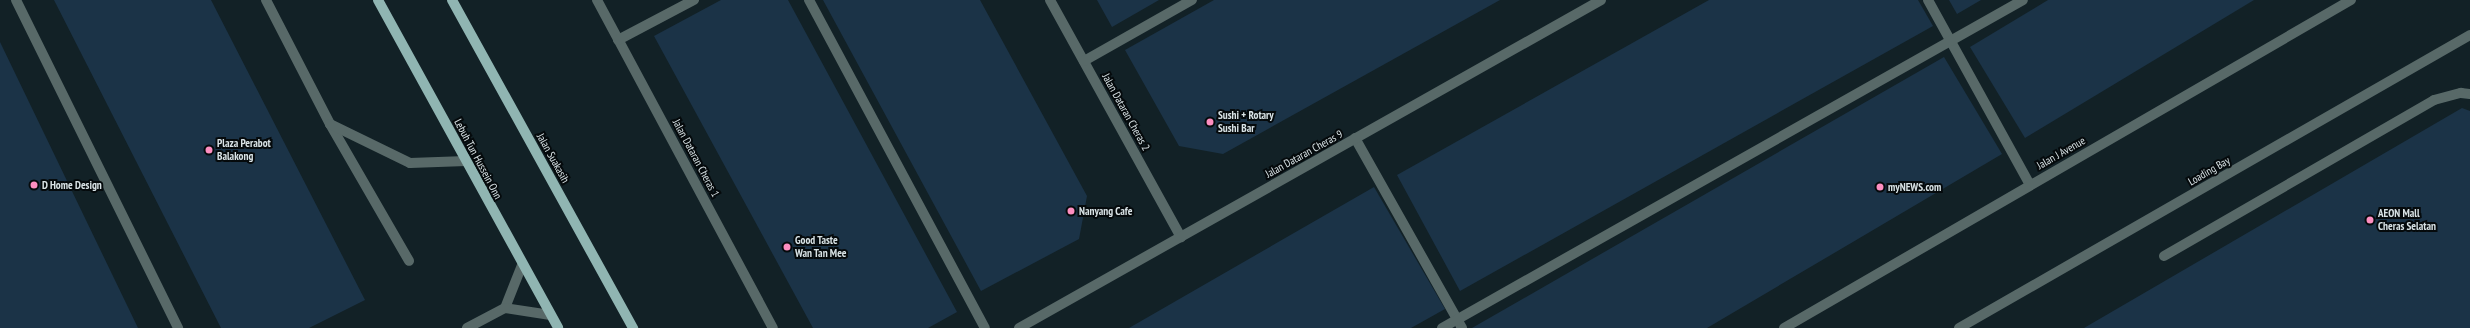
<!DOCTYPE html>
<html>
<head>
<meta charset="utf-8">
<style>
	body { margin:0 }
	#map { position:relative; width:2470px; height:328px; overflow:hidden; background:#122126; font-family:"PT Sans Narrow",sans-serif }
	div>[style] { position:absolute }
	.building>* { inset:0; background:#1b3347 }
	.minor>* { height:10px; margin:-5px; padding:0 5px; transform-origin:5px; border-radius:5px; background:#586968 }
	.major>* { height:10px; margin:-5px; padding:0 5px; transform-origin:5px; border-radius:5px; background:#90b5b2 }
	.dots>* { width:11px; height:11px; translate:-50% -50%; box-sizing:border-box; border:2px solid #050a0c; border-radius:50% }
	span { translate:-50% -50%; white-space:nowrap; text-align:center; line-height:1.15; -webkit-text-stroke:4px #050a0c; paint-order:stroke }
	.street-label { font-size:11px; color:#d9e3e6 }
	.poi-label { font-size:11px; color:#d9e3e6; font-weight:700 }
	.left { translate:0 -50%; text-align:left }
</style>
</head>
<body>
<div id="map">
	<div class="building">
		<i style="clip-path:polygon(54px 0,211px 0,365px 300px,309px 328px,221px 328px)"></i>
		<i style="clip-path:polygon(721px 0,788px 0,957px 312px,928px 328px,813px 328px,654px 36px)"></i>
		<i style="clip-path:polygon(823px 0,980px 0,1087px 196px,1079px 239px,981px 291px)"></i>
		<i style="clip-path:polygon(1097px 0,1159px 0,1112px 27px)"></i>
		<i style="clip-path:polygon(1214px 0,1500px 0,1223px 154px,1179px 146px,1125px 50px)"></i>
		<i style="clip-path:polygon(1709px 0,1918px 0,1933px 26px,1460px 291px,1397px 175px)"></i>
		<i style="clip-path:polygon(1949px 0,1981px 0,1957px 14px)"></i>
		<i style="clip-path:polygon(2048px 0,2254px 0,2025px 138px,1970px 47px)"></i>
		<i style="clip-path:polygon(0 42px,138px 328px,0 328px)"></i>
		<i style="clip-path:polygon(1944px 57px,2002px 154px,1707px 328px,1472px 328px)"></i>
		<i style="clip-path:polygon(2462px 108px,2470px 111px,2470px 328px,2084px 328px)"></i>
		<i style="clip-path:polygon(1374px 187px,1445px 309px,1411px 328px,1129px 328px)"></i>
	</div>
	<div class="minor">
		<i style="left:16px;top:0;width:366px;rotate:63.7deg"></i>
		<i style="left:266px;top:0;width:140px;rotate:62.7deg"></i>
		<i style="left:330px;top:124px;width:158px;rotate:60deg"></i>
		<i style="left:597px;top:0;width:372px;rotate:61.8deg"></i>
		<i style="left:809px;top:0;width:372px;rotate:61.8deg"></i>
		<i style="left:1050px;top:0;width:271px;rotate:61.1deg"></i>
		<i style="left:1928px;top:0;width:211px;rotate:61.1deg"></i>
		<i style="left:618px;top:40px;width:86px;rotate:-27.8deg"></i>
		<i style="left:1084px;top:61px;width:124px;rotate:-29.5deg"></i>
		<i style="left:330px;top:124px;width:89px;rotate:26deg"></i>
		<i style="left:410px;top:163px;width:56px;rotate:-2deg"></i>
		<i style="left:1355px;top:138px;width:218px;rotate:60.6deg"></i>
		<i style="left:2164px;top:256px;width:312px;rotate:-30deg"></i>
		<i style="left:2434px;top:100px;width:28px;rotate:-15deg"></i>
		<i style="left:2461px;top:93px;width:9px;rotate:6deg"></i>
		<i style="left:505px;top:308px;width:46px;rotate:-68.4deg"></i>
		<i style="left:505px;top:308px;width:46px;rotate:8.8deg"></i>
		<i style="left:467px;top:328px;width:43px;rotate:-27.8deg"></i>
		<i style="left:1019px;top:328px;width:668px;rotate:-29.4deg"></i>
		<i style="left:1442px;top:328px;width:667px;rotate:-29.45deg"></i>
		<i style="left:1784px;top:328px;width:655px;rotate:-30.05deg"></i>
		<i style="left:1959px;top:328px;width:589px;rotate:-29.83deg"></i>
	</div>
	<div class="major">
		<i style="left:378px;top:0;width:374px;rotate:61.2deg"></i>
		<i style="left:452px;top:0;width:375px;rotate:61.1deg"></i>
	</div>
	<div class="dots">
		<i style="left:1210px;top:122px;background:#fd8ec0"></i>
		<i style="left:209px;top:150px;background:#fd8ec0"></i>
		<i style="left:34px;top:185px;background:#fd8ec0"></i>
		<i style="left:1880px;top:187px;background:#fd8ec0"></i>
		<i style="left:1071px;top:211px;background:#fd8ec0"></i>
		<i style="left:2370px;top:220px;background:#fd8ec0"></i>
		<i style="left:787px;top:247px;background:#fd8ec0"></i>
	</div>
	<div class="street-label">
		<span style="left:1126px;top:112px;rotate:61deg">Jalan Dataran Cheras 2</span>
		<span style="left:2061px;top:153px;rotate:-30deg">Jalan J Avenue</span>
		<span style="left:1304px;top:154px;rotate:-29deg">Jalan Dataran Cheras 9</span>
		<span style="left:553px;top:158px;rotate:61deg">Jalan Suakasih</span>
		<span style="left:696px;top:158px;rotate:62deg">Jalan Dataran Cheras 1</span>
		<span style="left:478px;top:159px;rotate:62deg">Lebuh Tun Hussein Onn</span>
		<span style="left:2209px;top:171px;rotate:-30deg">Loading Bay</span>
	</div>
	<div class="poi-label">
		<span class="left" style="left:1218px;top:122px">Sushi + Rotary<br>Sushi Bar</span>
		<span class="left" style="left:217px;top:150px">Plaza Perabot<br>Balakong</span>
		<span class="left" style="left:42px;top:185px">D Home Design</span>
		<span class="left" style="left:1888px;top:187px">myNEWS.com</span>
		<span class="left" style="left:1079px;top:211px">Nanyang Cafe</span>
		<span class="left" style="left:2378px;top:220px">AEON Mall<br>Cheras Selatan</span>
		<span class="left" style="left:795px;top:247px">Good Taste<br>Wan Tan Mee</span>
	</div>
</div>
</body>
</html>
